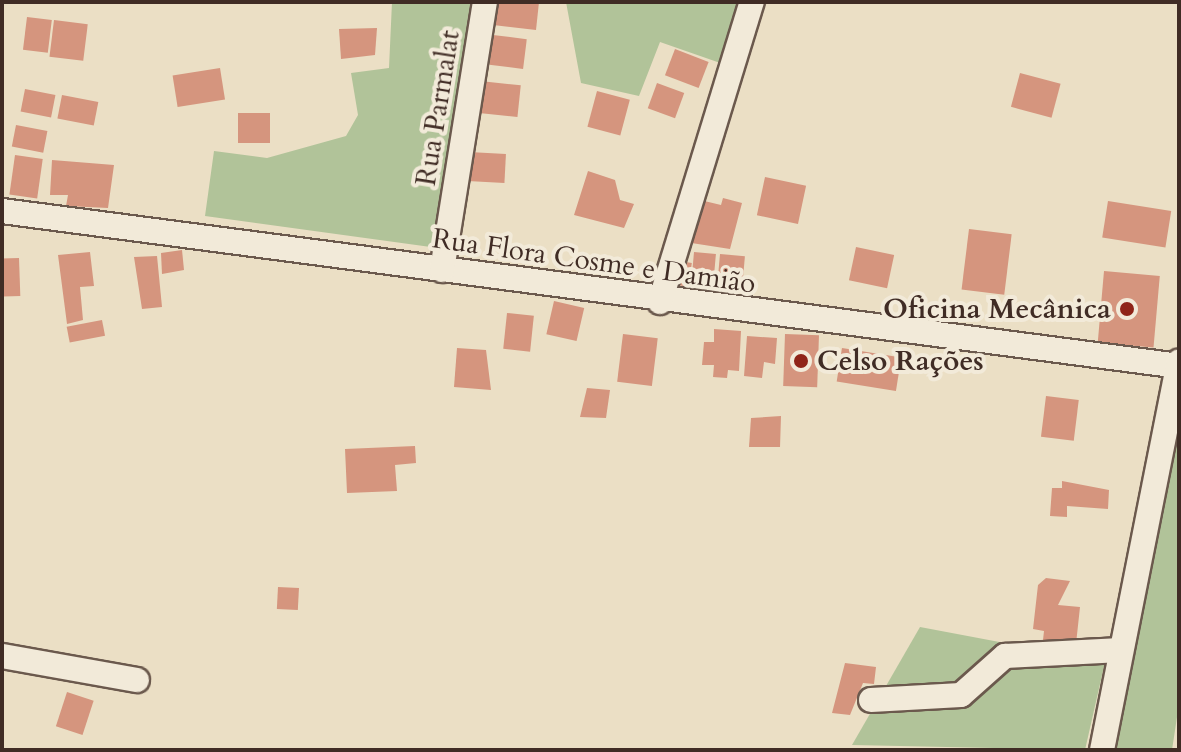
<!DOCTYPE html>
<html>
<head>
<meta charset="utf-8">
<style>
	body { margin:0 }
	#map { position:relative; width:1181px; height:752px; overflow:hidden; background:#ebdfc5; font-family:Cardo,serif }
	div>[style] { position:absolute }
	.green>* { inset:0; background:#b1c399 }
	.building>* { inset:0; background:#d5957e; transform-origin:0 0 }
	.roads { filter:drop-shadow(2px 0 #6b594d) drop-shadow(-2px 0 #6b594d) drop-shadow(0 2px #6b594d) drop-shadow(0 -2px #6b594d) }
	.street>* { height:24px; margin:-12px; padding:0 12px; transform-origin:12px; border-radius:12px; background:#f2ead9 }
	.dots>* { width:22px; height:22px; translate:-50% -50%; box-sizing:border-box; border:4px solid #f2ead9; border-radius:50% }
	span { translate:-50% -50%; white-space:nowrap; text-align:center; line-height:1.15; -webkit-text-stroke:8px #f2ead9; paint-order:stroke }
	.street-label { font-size:28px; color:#402c25 }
	.poi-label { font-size:28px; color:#402c25; font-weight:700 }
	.right { translate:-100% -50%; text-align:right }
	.left { translate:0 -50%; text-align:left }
	.frame { position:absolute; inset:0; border:4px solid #402c25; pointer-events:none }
</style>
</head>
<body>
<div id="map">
	<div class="green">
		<i style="clip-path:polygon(392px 2px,478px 2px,438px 248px,205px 216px,214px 151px,267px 158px,346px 136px,358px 115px,351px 73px,389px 68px)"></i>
		<i style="clip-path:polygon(566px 2px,745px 2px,726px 65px,660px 42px,639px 96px,581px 83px)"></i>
		<i style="clip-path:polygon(1179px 410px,1179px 704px,1172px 750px,1116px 750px)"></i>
		<i style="clip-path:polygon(920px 627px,1105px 662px,1085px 750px,852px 745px)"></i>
	</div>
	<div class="building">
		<i style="clip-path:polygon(496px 2px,539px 2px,536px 30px,493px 25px)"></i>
		<i style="left:27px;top:17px;width:25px;height:33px;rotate:7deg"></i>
		<i style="left:54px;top:20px;width:34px;height:37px;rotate:7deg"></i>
		<i style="clip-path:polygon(377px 28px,375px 55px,341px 59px,339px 29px)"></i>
		<i style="left:493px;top:35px;width:34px;height:30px;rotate:7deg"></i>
		<i style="left:675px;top:49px;width:36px;height:28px;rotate:21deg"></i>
		<i style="left:220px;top:68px;width:32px;height:48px;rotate:81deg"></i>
		<i style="left:1020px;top:73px;width:42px;height:35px;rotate:15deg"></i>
		<i style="left:480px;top:81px;width:41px;height:32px;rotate:6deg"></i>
		<i style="left:657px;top:83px;width:29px;height:27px;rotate:20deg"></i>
		<i style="left:25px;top:89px;width:31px;height:23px;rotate:11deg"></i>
		<i style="left:597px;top:91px;width:34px;height:37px;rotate:15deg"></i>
		<i style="left:62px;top:95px;width:37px;height:24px;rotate:11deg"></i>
		<i style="left:238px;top:113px;width:32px;height:30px"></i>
		<i style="left:16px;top:125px;width:32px;height:22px;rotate:11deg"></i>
		<i style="left:469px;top:152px;width:37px;height:29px;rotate:3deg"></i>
		<i style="left:15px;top:155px;width:28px;height:40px;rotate:8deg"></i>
		<i style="clip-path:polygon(52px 160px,114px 165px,108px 208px,66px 206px,68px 195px,50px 195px)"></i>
		<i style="clip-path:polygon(588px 171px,615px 180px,620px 200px,634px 204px,624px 228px,574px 215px)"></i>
		<i style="left:765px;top:177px;width:42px;height:39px;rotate:12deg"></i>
		<i style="clip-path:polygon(723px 198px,742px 203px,730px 249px,685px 242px,696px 199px,721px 205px)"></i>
		<i style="left:1108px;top:201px;width:64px;height:37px;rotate:9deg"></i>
		<i style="left:969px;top:229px;width:43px;height:61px;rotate:7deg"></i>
		<i style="left:856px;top:247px;width:39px;height:34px;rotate:12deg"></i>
		<i style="clip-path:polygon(182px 250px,184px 270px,162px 274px,161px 253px)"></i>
		<i style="clip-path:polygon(90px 252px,94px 286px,80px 287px,83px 320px,67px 324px,58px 255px)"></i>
		<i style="left:694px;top:252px;width:22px;height:28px;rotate:5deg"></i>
		<i style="left:720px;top:254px;width:25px;height:31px;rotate:5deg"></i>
		<i style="clip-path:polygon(157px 256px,162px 307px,142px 309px,134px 257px)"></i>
		<i style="left:19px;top:258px;width:38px;height:17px;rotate:88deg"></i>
		<i style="left:679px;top:261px;width:13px;height:24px;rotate:9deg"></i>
		<i style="left:1104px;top:271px;width:56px;height:72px;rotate:5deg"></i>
		<i style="left:554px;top:301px;width:31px;height:34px;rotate:13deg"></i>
		<i style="left:507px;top:313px;width:27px;height:36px;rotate:6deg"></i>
		<i style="left:102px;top:320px;width:16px;height:36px;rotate:79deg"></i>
		<i style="clip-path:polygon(714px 329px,741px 331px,739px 371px,728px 370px,727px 378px,713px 377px,714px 365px,702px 365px,704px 342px,714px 342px)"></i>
		<i style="left:623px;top:334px;width:35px;height:48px;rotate:7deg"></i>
		<i style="left:785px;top:334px;width:34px;height:52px;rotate:2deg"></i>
		<i style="clip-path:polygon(747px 336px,777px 338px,775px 364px,764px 362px,762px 378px,744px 376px)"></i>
		<i style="clip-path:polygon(457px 348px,486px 350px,491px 390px,454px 387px)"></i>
		<i style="left:842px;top:348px;width:60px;height:34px;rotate:9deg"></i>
		<i style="clip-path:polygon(587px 388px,610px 390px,606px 418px,580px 417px)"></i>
		<i style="left:1046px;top:396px;width:33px;height:41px;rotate:7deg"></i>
		<i style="clip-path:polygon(781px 416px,780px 447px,749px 447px,751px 418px)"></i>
		<i style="clip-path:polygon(415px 446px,416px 463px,395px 465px,397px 491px,347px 493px,345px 449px)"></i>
		<i style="clip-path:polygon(1062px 481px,1109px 490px,1108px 509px,1067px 506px,1067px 517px,1050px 516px,1052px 488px,1062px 488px)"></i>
		<i style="clip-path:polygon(1046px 578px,1070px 581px,1058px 605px,1080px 607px,1076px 644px,1043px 640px,1044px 631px,1033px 629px,1038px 585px)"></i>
		<i style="left:278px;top:587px;width:21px;height:22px;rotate:3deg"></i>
		<i style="clip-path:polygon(845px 663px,876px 667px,874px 684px,863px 683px,850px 715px,832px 713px)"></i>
		<i style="left:67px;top:692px;width:28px;height:36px;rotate:18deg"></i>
	</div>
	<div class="roads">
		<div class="street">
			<i style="left:2px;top:211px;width:1187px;rotate:7.5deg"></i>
			<i style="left:442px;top:270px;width:271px;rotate:-80.9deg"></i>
			<i style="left:660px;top:302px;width:314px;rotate:-73deg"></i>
			<i style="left:2px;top:656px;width:137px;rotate:10.1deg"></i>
			<i style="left:871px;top:700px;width:90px;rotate:-3.2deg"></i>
			<i style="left:961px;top:695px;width:59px;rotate:-41.6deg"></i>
			<i style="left:1005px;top:656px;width:116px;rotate:-3deg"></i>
			<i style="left:1102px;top:750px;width:396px;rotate:-78.8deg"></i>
		</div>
	</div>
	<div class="dots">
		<i style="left:1127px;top:309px;background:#8f2418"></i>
		<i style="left:801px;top:361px;background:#8f2418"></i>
	</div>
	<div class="street-label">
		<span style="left:438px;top:108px;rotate:-81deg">Rua Parmalat</span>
		<span style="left:594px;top:261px;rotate:8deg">Rua Flora Cosme e Damião</span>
	</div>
	<div class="poi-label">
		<span class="right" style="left:1111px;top:309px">Oficina Mecânica</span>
		<span class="left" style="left:817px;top:361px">Celso Rações</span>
	</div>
	<div class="frame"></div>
</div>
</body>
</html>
